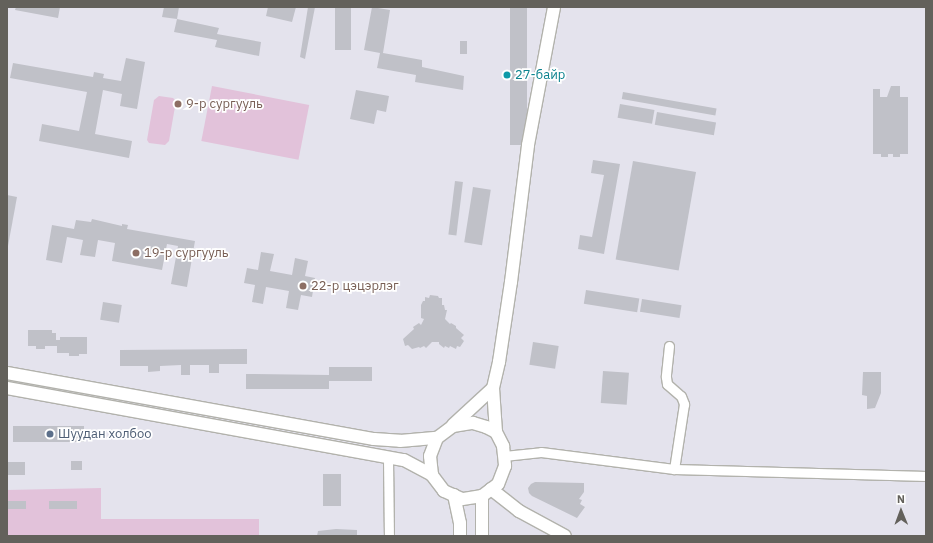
<!DOCTYPE html>
<html>
<head>
<meta charset="utf-8">
<style>
	body { margin:0 }
	#map { position:relative; width:933px; height:543px; overflow:hidden; background:#e4e3ed; font-family:"IBM Plex Sans",sans-serif }
	div>[style] { position:absolute }
	.green>* { inset:0; background:#e2c2da; transform-origin:0 0 }
	.building>* { inset:0; background:#c0c1c8; transform-origin:0 0 }
	.roads { filter:drop-shadow(1px 0 #b2b2ac) drop-shadow(-1px 0 #b2b2ac) drop-shadow(0 1px #b2b2ac) drop-shadow(0 -1px #b2b2ac) }
	.street>* { height:9px; margin:-4.5px; padding:0 4.5px; transform-origin:4.5px; border-radius:4.5px; background:#fff }
	.secondary>* { height:12px; margin:-6px; padding:0 6px; transform-origin:6px; border-radius:6px; background:#fff }
	.dots>* { width:11px; height:11px; translate:-50% -50%; box-sizing:border-box; border:2px solid #fff; border-radius:50% }
	span { translate:-50% -50%; white-space:nowrap; text-align:center; line-height:1.15; -webkit-text-stroke:3.5px #fff; paint-order:stroke }
	.culture-label { font-size:13px; color:#0d838f }
	.left { translate:0 -50%; text-align:left }
	.education-label { font-size:13px; color:#785e54 }
	.service-label { font-size:13px; color:#4e5e75 }
	.frame { position:absolute; inset:0; border:8px solid #63615b; pointer-events:none }
	.north { position:absolute; left:881px; top:491px; width:40px; height:40px; -webkit-text-stroke:3px #fff; paint-order:stroke; rotate:359deg; font-size:11px; font-weight:700; line-height:16px; text-align:center; color:#63615b }
	.north::after { content:''; display:block; margin:auto; width:14px; height:18px; background:#63615b; clip-path:polygon(50% 0,100% 100%,50% 72%,0 100%) }
</style>
</head>
<body>
<div id="map">
	<div class="green">
		<i style="left:212px;top:86px;width:99px;height:56px;rotate:11deg"></i>
		<i style="clip-path:polygon(159px 96px,173px 98px,176px 101px,169px 141px,165px 145px,149px 143px,147px 140px,154px 100px)"></i>
		<i style="clip-path:polygon(101px 488px,101px 519px,259px 519px,259px 536px,7px 536px,7px 490px)"></i>
	</div>
	<div class="building">
		<i style="clip-path:polygon(16px 7px,60px 7px,58px 18px,15px 10px)"></i>
		<i style="clip-path:polygon(164px 7px,179px 7px,177px 19px,162px 17px)"></i>
		<i style="clip-path:polygon(268px 7px,296px 7px,292px 22px,266px 16px)"></i>
		<i style="clip-path:polygon(308px 7px,315px 7px,305px 59px,300px 57px)"></i>
		<i style="left:335px;top:7px;width:16px;height:43px"></i>
		<i style="clip-path:polygon(372px 7px,390px 10px,383px 53px,422px 60px,422px 67px,464px 76px,463px 90px,415px 82px,416px 75px,377px 68px,380px 53px,364px 50px)"></i>
		<i style="left:510px;top:7px;width:17px;height:138px"></i>
		<i style="clip-path:polygon(177px 19px,219px 28px,217px 34px,261px 42px,259px 56px,215px 47px,217px 40px,174px 32px)"></i>
		<i style="left:460px;top:41px;width:7px;height:13px"></i>
		<i style="clip-path:polygon(126px 58px,145px 62px,137px 109px,120px 106px,122px 94px,103px 90px,95px 134px,132px 141px,129px 158px,39px 141px,42px 124px,79px 131px,87px 92px,10px 78px,13px 63px,93px 77px,94px 72px,104px 74px,103px 78px,121px 81px)"></i>
		<i style="clip-path:polygon(891px 86px,900px 86px,900px 97px,908px 97px,908px 154px,900px 154px,900px 157px,893px 157px,893px 154px,888px 154px,888px 157px,881px 157px,881px 154px,873px 154px,873px 89px,880px 89px,880px 97px,887px 97px)"></i>
		<i style="clip-path:polygon(356px 90px,389px 96px,386px 112px,377px 110px,374px 124px,350px 119px)"></i>
		<i style="left:623px;top:92px;width:95px;height:7px;rotate:10deg"></i>
		<i style="left:620px;top:104px;width:35px;height:14px;rotate:10deg"></i>
		<i style="left:657px;top:112px;width:60px;height:13px;rotate:10deg"></i>
		<i style="clip-path:polygon(593px 160px,620px 164px,604px 254px,578px 249px,580px 235px,592px 237px,604px 175px,591px 173px)"></i>
		<i style="left:633px;top:161px;width:64px;height:100px;rotate:10deg"></i>
		<i style="left:455px;top:181px;width:8px;height:54px;rotate:7deg"></i>
		<i style="left:473px;top:187px;width:18px;height:56px;rotate:9deg"></i>
		<i style="clip-path:polygon(7px 195px,17px 197px,8px 246px,7px 245px)"></i>
		<i style="clip-path:polygon(92px 219px,122px 226px,122px 224px,128px 225px,127px 229px,195px 241px,187px 287px,171px 284px,178px 246px,167px 244px,162px 270px,112px 261px,115px 243px,98px 240px,95px 257px,80px 255px,83px 240px,67px 237px,62px 263px,46px 260px,52px 225px,74px 229px,76px 220px,91px 222px)"></i>
		<i style="clip-path:polygon(261px 252px,274px 254px,270px 271px,292px 275px,295px 258px,308px 261px,305px 276px,315px 278px,312px 297px,301px 295px,298px 310px,286px 308px,289px 291px,266px 287px,263px 304px,252px 302px,255px 285px,244px 283px,247px 268px,258px 270px)"></i>
		<i style="left:586px;top:290px;width:54px;height:14px;rotate:9deg"></i>
		<i style="clip-path:polygon(430px 295px,438px 296px,439px 298px,442px 298px,442px 305px,444px 305px,445px 310px,447px 310px,445px 319px,450px 324px,451px 323px,456px 326px,456px 328px,464px 335px,461px 338px,464px 341px,460px 347px,457px 346px,456px 349px,450px 346px,449px 348px,445px 346px,444px 348px,439px 344px,439px 342px,432px 342px,426px 348px,424px 346px,420px 348px,419px 347px,412px 349px,408px 345px,405px 346px,403px 339px,414px 329px,413px 327px,419px 323px,421px 325px,424px 319px,421px 318px,421px 305px,423px 301px,425px 301px,425px 297px,429px 298px)"></i>
		<i style="left:642px;top:299px;width:40px;height:13px;rotate:9deg"></i>
		<i style="left:103px;top:302px;width:19px;height:18px;rotate:9deg"></i>
		<i style="clip-path:polygon(28px 330px,52px 330px,52px 333px,56px 333px,56px 340px,60px 340px,60px 337px,87px 337px,87px 354px,79px 354px,79px 356px,69px 356px,69px 353px,57px 353px,57px 346px,45px 346px,45px 349px,36px 349px,36px 346px,28px 346px)"></i>
		<i style="left:533px;top:342px;width:26px;height:23px;rotate:9deg"></i>
		<i style="clip-path:polygon(247px 349px,247px 364px,219px 364px,219px 373px,209px 373px,209px 365px,190px 365px,190px 375px,181px 375px,181px 365px,160px 366px,160px 371px,148px 372px,148px 366px,120px 366px,120px 350px)"></i>
		<i style="clip-path:polygon(329px 367px,372px 367px,372px 381px,329px 381px,329px 389px,246px 389px,246px 374px,329px 375px)"></i>
		<i style="left:603px;top:371px;width:26px;height:32px;rotate:4deg"></i>
		<i style="clip-path:polygon(863px 372px,881px 372px,881px 393px,875px 408px,867px 409px,867px 396px,862px 395px)"></i>
		<i style="left:13px;top:426px;width:71px;height:16px"></i>
		<i style="left:71px;top:461px;width:11px;height:9px"></i>
		<i style="left:7px;top:462px;width:18px;height:13px"></i>
		<i style="left:323px;top:474px;width:18px;height:32px"></i>
		<i style="clip-path:polygon(535px 482px,584px 483px,584px 492px,579px 499px,582px 500px,580px 504px,585px 507px,577px 518px,532px 496px,529px 493px,528px 488px,531px 484px)"></i>
		<i style="left:7px;top:501px;width:19px;height:8px"></i>
		<i style="left:49px;top:501px;width:28px;height:8px"></i>
		<i style="clip-path:polygon(336px 529px,357px 530px,357px 536px,317px 536px,318px 531px)"></i>
	</div>
	<div class="roads">
		<div class="street">
			<i style="left:669px;top:346px;width:31px;rotate:96deg"></i>
			<i style="left:666px;top:377px;width:7px;rotate:82deg"></i>
			<i style="left:667px;top:384px;width:18px;rotate:41deg"></i>
			<i style="left:681px;top:396px;width:9px;rotate:69deg"></i>
			<i style="left:684px;top:404px;width:66px;rotate:98.7deg"></i>
			<i style="left:504px;top:456px;width:37px;rotate:-6deg"></i>
			<i style="left:541px;top:452px;width:134px;rotate:7.3deg"></i>
			<i style="left:674px;top:469px;width:252px;rotate:1.6deg"></i>
			<i style="left:388px;top:458px;width:78px;rotate:89.3deg"></i>
		</div>
		<div class="secondary">
			<i style="left:7px;top:373px;width:373px;rotate:10.2deg"></i>
			<i style="left:374px;top:439px;width:26px;rotate:4deg"></i>
			<i style="left:400px;top:441px;width:37px;rotate:-5deg"></i>
			<i style="left:7px;top:388px;width:403px;rotate:10.3deg"></i>
			<i style="left:404px;top:460px;width:32px;rotate:28deg"></i>
			<i style="left:473px;top:423px;width:14px;rotate:17deg"></i>
			<i style="left:486px;top:427px;width:11px;rotate:27deg"></i>
			<i style="left:496px;top:432px;width:16px;rotate:63deg"></i>
			<i style="left:503px;top:446px;width:20px;rotate:84deg"></i>
			<i style="left:505px;top:466px;width:19px;rotate:111deg"></i>
			<i style="left:498px;top:484px;width:20px;rotate:143deg"></i>
			<i style="left:482px;top:496px;width:20px;rotate:171deg"></i>
			<i style="left:462px;top:499px;width:20px;rotate:-156deg"></i>
			<i style="left:444px;top:491px;width:20px;rotate:-127deg"></i>
			<i style="left:432px;top:475px;width:19px;rotate:-96deg"></i>
			<i style="left:430px;top:456px;width:19px;rotate:-69deg"></i>
			<i style="left:437px;top:438px;width:20px;rotate:-37deg"></i>
			<i style="left:453px;top:426px;width:20px;rotate:-9deg"></i>
			<i style="left:453px;top:425px;width:54px;rotate:-42.8deg"></i>
			<i style="left:496px;top:432px;width:44px;rotate:-93.9deg"></i>
			<i style="left:493px;top:388px;width:27px;rotate:-77deg"></i>
			<i style="left:499px;top:362px;width:81px;rotate:-81.5deg"></i>
			<i style="left:511px;top:282px;width:138px;rotate:-82.9deg"></i>
			<i style="left:528px;top:145px;width:140px;rotate:-79.3deg"></i>
			<i style="left:491px;top:489px;width:36px;rotate:38deg"></i>
			<i style="left:519px;top:511px;width:52px;rotate:28.5deg"></i>
			<i style="left:454px;top:495px;width:29px;rotate:78deg"></i>
			<i style="left:460px;top:523px;width:13px;rotate:90deg"></i>
			<i style="left:482px;top:536px;width:40px;rotate:-90deg"></i>
		</div>
	</div>
	<div class="dots">
		<i style="left:507px;top:75px;background:#0f9aa8"></i>
		<i style="left:178px;top:104px;background:#8d6e63"></i>
		<i style="left:136px;top:253px;background:#8d6e63"></i>
		<i style="left:303px;top:286px;background:#8d6e63"></i>
		<i style="left:50px;top:434px;background:#5c6f8a"></i>
	</div>
	<div class="culture-label">
		<span class="left" style="left:515px;top:75px">27-байр</span>
	</div>
	<div class="education-label">
		<span class="left" style="left:186px;top:104px">9-р сургууль</span>
		<span class="left" style="left:144px;top:253px">19-р сургууль</span>
		<span class="left" style="left:311px;top:286px">22-р цэцэрлэг</span>
	</div>
	<div class="service-label">
		<span class="left" style="left:58px;top:434px">Шуудан холбоо</span>
	</div>
	<div class="frame"></div>
	<div class="north">N</div>
</div>
</body>
</html>
